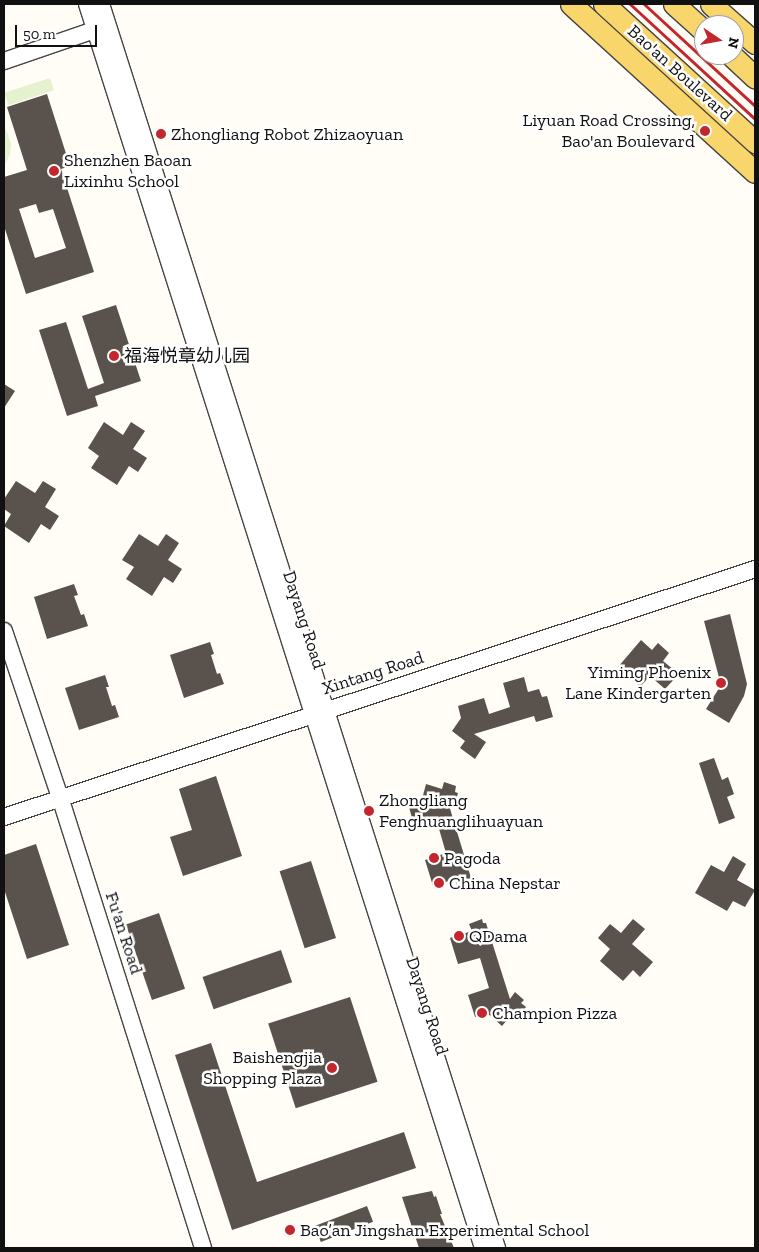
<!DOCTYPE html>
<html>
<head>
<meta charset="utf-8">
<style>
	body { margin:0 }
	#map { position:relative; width:759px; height:1252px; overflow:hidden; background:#fffdf5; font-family:"Zilla Slab","Noto Sans SC",serif }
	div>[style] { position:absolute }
	.pitch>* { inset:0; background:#e6f2cf; transform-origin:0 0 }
	.building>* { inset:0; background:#5a524d; transform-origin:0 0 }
	.roads { filter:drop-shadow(1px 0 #444) drop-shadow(-1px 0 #444) drop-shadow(0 1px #444) drop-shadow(0 -1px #444) }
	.minor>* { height:16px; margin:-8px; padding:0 8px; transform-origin:8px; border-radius:8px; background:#fff }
	.major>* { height:21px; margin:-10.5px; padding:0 10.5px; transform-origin:10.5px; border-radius:10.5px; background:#f9d66b }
	.rail>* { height:3px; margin:-1.5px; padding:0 1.5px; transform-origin:1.5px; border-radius:1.5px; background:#c4262e }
	.dots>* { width:14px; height:14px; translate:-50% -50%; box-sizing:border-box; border:2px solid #fff; border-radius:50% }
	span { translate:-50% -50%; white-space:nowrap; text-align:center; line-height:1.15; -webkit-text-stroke:5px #fff; paint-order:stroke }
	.street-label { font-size:18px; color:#111 }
	.poi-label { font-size:18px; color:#111 }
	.right { translate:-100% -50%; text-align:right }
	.left { translate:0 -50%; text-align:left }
	.frame { position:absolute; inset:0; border:5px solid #111; pointer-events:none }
	.north { position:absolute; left:694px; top:15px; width:50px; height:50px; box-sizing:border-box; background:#fff; border:1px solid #a0a0a0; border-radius:50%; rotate:102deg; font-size:14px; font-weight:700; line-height:20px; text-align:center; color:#111 }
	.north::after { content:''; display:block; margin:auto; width:18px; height:22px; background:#c4262e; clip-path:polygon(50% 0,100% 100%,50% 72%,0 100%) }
	.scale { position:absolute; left:15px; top:25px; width:82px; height:22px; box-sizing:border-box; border:2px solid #111; border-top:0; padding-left:6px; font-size:15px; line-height:18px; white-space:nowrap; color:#111; -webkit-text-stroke:4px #fff; paint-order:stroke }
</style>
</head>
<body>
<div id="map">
	<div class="pitch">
		<i style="left:50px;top:78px;width:13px;height:48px;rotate:72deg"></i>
		<i style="clip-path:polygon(4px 124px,11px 144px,10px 154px,4px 167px)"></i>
	</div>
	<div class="building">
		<i style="clip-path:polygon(evenodd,47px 94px,70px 166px,61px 169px,94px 272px,26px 294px,4px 226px,4px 177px,27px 170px,7px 107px,47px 94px,36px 204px,39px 213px,53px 209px,66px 248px,35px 258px,19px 209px,36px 204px)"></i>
		<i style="clip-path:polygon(116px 305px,141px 381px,95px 396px,98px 406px,67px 416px,39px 330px,66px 322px,88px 389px,104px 383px,82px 316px)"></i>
		<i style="clip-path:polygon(4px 384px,15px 391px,4px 408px)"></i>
		<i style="clip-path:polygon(104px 422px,123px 435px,131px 422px,145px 431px,133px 449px,147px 458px,138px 472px,129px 466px,117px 485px,91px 468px,99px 456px,88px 448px)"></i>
		<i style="clip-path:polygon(16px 481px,35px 493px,43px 481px,56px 489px,45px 507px,59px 516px,50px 530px,41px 524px,29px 543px,4px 526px,11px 514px,4px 509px,4px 499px)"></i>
		<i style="clip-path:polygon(139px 534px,158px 546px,166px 534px,179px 543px,168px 560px,182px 569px,173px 583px,164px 577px,152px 596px,126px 579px,134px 567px,122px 560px)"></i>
		<i style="clip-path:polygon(74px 584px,78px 595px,74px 596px,81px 615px,84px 614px,88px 626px,47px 639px,34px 597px)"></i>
		<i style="clip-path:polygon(730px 614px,747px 684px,744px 696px,729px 723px,706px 709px,721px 685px,704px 621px)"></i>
		<i style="clip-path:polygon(641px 640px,652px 650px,658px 643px,669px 653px,663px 661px,679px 674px,665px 689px,650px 676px,640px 687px,618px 667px)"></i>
		<i style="clip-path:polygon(210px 642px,214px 654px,211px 655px,217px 674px,220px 673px,224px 684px,184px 698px,170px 655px)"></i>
		<i style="clip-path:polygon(105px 675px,109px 687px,106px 687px,112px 706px,115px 705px,119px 717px,79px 730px,65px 688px)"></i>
		<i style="clip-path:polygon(524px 677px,528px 692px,539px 689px,542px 697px,547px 696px,553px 717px,536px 722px,534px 716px,474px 734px,486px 742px,475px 759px,460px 748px,465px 741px,452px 731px,461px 718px,458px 706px,484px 698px,489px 714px,510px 707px,503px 683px)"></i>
		<i style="clip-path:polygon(714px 758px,722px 780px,728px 777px,734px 794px,727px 797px,735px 818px,719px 824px,699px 763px)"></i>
		<i style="clip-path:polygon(216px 776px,242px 856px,183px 876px,170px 837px,192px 830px,179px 789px)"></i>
		<i style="clip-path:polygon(444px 782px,456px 786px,455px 792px,458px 793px,455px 804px,448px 802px,471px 878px,469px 879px,470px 883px,457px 887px,455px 879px,433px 886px,425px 860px,446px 853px,437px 822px,415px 829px,409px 807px,421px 803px,426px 784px,442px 789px)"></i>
		<i style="clip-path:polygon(36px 844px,69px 945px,27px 959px,4px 889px,4px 855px)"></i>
		<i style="clip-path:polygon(733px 856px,746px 864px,737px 880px,755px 890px,745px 907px,733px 901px,727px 911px,695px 893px,711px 865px,724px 872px)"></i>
		<i style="left:311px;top:861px;width:81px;height:33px;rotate:72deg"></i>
		<i style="left:159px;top:913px;width:80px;height:35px;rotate:71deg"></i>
		<i style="clip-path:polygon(482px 919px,483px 923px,486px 923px,510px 999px,515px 992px,524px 1000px,521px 1003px,526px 1007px,518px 1017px,513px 1013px,502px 1026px,487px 1013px,475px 1017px,468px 995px,489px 988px,480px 958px,458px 964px,450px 938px,472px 931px,469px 924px)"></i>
		<i style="clip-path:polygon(633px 919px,645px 929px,632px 944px,653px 962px,640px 977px,633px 970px,623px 981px,600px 961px,610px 949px,598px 938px,610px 924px,621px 933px)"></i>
		<i style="left:281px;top:950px;width:34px;height:83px;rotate:71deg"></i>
		<i style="left:350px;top:997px;width:89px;height:86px;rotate:72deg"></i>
		<i style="clip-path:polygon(211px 1043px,257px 1182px,404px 1132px,416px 1168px,232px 1230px,175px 1055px)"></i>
		<i style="clip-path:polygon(432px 1191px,434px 1197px,436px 1196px,442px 1214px,440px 1214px,454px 1248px,419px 1248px,402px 1197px)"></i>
		<i style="left:367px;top:1206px;width:17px;height:56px;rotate:69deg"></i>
	</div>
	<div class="roads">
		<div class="minor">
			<i style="left:87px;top:4px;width:1306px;rotate:72.34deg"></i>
			<i style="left:101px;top:4px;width:1306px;rotate:72.34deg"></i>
			<i style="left:4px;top:61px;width:108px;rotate:-18.9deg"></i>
			<i style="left:4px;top:631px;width:175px;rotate:71.4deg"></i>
			<i style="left:60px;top:797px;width:473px;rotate:72.4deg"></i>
			<i style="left:4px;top:817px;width:791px;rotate:-18.27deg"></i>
		</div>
		<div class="major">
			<i style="left:571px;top:4px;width:249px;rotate:42.4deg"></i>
			<i style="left:604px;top:4px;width:205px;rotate:42.4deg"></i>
			<i style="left:674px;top:4px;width:40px;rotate:42deg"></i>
			<i style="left:711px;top:4px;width:59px;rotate:41.6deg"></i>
			<i style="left:731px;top:55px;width:33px;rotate:43deg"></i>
		</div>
	</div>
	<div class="rail">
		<i style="left:630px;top:4px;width:170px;rotate:42.6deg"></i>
		<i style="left:644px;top:4px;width:151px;rotate:42.6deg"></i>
	</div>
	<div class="dots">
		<i style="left:705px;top:131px;background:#c4262e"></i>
		<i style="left:161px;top:134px;background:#c4262e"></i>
		<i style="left:54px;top:171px;background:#c4262e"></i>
		<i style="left:114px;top:356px;background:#c4262e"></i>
		<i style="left:721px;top:683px;background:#c4262e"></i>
		<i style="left:369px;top:811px;background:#c4262e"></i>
		<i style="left:434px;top:858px;background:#c4262e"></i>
		<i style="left:439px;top:883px;background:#c4262e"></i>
		<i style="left:459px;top:936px;background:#c4262e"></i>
		<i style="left:482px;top:1013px;background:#c4262e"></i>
		<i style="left:332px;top:1068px;background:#c4262e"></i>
		<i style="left:290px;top:1230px;background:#c4262e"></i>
	</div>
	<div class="street-label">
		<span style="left:680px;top:73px;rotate:42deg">Bao'an Boulevard</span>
		<span style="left:304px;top:620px;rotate:72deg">Dayang Road</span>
		<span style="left:373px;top:673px;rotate:-18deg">Xintang Road</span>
		<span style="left:124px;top:933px;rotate:72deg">Fu'an Road</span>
		<span style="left:427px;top:1006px;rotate:72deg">Dayang Road</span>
	</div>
	<div class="poi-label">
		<span class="right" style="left:695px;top:131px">Liyuan Road Crossing,<br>Bao'an Boulevard</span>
		<span class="left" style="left:171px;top:134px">Zhongliang Robot Zhizaoyuan</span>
		<span class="left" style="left:64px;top:171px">Shenzhen Baoan<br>Lixinhu School</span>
		<span class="left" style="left:124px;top:356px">福海悦章幼儿园</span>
		<span class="right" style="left:711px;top:683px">Yiming Phoenix<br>Lane Kindergarten</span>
		<span class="left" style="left:379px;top:811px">Zhongliang<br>Fenghuanglihuayuan</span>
		<span class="left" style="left:444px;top:858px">Pagoda</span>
		<span class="left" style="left:449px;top:883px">China Nepstar</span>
		<span class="left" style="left:469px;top:936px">QDama</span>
		<span class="left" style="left:492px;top:1013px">Champion Pizza</span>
		<span class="right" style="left:322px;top:1068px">Baishengjia<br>Shopping Plaza</span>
		<span class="left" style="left:300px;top:1230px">Bao’an Jingshan Experimental School</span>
	</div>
	<div class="frame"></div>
	<div class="north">N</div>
	<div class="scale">50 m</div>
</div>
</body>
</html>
